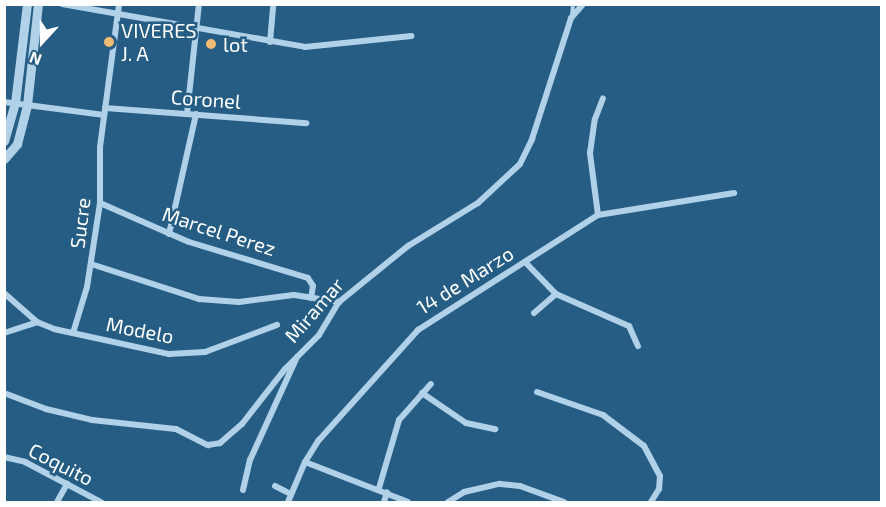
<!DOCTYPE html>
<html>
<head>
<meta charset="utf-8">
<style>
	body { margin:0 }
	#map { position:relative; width:886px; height:507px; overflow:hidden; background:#265d84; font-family:"Exo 2",sans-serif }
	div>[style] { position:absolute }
	.service>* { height:4px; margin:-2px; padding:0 2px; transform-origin:2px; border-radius:2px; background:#b0d1e7 }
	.minor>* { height:6px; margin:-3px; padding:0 3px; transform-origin:3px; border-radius:3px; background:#b0d1e7 }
	.tertiary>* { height:9px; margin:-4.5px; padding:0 4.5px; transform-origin:4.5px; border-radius:4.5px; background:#b0d1e7 }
	.dots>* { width:16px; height:16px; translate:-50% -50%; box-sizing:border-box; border:3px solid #265d84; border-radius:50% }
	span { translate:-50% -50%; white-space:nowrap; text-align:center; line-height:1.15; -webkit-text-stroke:5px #265d84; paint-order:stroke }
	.poi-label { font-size:20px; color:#fff }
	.left { translate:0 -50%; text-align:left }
	.street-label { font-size:20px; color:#fff }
	.frame { position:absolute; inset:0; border:6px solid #fff; pointer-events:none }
	.north { position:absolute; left:12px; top:12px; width:60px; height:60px; -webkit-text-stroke:4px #265d84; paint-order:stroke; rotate:201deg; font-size:16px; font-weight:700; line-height:24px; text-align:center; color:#fff }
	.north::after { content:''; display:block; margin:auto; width:21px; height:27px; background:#fff; clip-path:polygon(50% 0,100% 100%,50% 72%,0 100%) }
</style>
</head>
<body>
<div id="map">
	<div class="service">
		<i style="left:572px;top:16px;width:12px;rotate:-85deg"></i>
	</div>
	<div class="minor">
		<i style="left:62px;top:4px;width:247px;rotate:10deg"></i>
		<i style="left:305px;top:47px;width:107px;rotate:-5.9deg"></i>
		<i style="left:270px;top:42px;width:37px;rotate:-85deg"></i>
		<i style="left:4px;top:102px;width:101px;rotate:7.4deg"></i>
		<i style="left:105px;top:108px;width:202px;rotate:4.3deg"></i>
		<i style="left:187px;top:114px;width:111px;rotate:-83.8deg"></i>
		<i style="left:100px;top:203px;width:97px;rotate:23.7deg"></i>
		<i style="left:189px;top:242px;width:124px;rotate:16.8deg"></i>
		<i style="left:308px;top:278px;width:9px;rotate:58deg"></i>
		<i style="left:313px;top:286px;width:12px;rotate:99deg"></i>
		<i style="left:598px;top:215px;width:63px;rotate:-97.4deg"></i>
		<i style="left:590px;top:153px;width:34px;rotate:-82deg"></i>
		<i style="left:595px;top:119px;width:22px;rotate:-69deg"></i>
		<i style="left:169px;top:234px;width:123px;rotate:-77.3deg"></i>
		<i style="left:525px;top:262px;width:45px;rotate:45.9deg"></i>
		<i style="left:556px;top:294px;width:80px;rotate:23.7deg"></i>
		<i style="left:629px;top:326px;width:22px;rotate:66deg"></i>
		<i style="left:91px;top:264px;width:114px;rotate:18deg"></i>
		<i style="left:199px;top:299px;width:40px;rotate:4.3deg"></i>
		<i style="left:239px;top:302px;width:55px;rotate:-7.3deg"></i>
		<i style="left:294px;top:295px;width:46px;rotate:8.8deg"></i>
		<i style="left:4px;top:293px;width:44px;rotate:41.3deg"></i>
		<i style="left:37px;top:322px;width:18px;rotate:22deg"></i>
		<i style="left:54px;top:329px;width:118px;rotate:12.3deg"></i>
		<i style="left:169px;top:354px;width:36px;rotate:-3deg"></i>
		<i style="left:205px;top:352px;width:77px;rotate:-20.6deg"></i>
		<i style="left:534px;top:313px;width:29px;rotate:-41deg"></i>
		<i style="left:4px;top:333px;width:35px;rotate:-18deg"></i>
		<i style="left:73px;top:333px;width:48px;rotate:-73.1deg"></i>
		<i style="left:87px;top:287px;width:85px;rotate:-81.2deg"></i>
		<i style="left:100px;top:203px;width:56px;rotate:-90deg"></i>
		<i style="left:100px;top:147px;width:144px;rotate:-82.4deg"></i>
		<i style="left:537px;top:392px;width:70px;rotate:19.2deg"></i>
		<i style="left:603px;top:415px;width:51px;rotate:37.1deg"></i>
		<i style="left:644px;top:446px;width:34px;rotate:62deg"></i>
		<i style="left:660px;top:476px;width:13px;rotate:94deg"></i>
		<i style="left:659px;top:489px;width:15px;rotate:122deg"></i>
		<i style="left:4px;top:393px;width:45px;rotate:20.9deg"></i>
		<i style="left:46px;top:409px;width:47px;rotate:13.4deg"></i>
		<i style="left:92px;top:420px;width:84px;rotate:6.1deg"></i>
		<i style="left:176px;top:429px;width:36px;rotate:27deg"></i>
		<i style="left:208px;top:445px;width:12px;rotate:-9deg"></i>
		<i style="left:220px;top:443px;width:29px;rotate:-41deg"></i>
		<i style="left:242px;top:424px;width:70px;rotate:-52deg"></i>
		<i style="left:285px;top:369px;width:48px;rotate:-45deg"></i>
		<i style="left:319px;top:335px;width:39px;rotate:-59deg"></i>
		<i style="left:339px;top:302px;width:89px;rotate:-39.1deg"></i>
		<i style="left:408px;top:246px;width:82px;rotate:-31.6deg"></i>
		<i style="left:478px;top:203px;width:57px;rotate:-42.9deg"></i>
		<i style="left:520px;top:164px;width:28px;rotate:-64deg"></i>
		<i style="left:532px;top:139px;width:127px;rotate:-72.1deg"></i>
		<i style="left:571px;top:18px;width:18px;rotate:-49deg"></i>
		<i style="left:422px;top:393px;width:53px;rotate:34.3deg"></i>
		<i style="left:466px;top:423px;width:30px;rotate:12deg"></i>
		<i style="left:4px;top:457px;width:22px;rotate:13deg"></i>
		<i style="left:25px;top:462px;width:86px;rotate:27.8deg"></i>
		<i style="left:305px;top:462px;width:110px;rotate:21.2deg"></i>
		<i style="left:275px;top:486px;width:18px;rotate:27deg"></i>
		<i style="left:379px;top:488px;width:71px;rotate:-73.6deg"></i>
		<i style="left:399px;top:420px;width:48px;rotate:-48.4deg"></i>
		<i style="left:243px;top:490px;width:31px;rotate:-77deg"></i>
		<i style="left:250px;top:460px;width:113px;rotate:-65.5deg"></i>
		<i style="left:57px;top:502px;width:21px;rotate:-61deg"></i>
		<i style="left:288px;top:502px;width:43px;rotate:-67deg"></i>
		<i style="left:305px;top:462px;width:26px;rotate:-58deg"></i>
		<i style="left:319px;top:440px;width:148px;rotate:-48deg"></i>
		<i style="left:418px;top:330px;width:214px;rotate:-32.6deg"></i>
		<i style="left:598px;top:215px;width:138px;rotate:-9.2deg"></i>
		<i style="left:384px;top:502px;width:10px;rotate:-73deg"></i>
		<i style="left:448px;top:502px;width:19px;rotate:-32deg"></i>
		<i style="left:464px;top:492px;width:37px;rotate:-13deg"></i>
		<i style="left:500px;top:484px;width:20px;rotate:6deg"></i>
		<i style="left:520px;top:486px;width:47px;rotate:20deg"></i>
	</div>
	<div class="tertiary">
		<i style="left:4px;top:141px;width:40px;rotate:-74deg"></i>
		<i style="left:15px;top:103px;width:100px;rotate:-83.1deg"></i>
		<i style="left:4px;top:159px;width:20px;rotate:-49deg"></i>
		<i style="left:17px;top:144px;width:40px;rotate:-75.6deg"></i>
		<i style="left:27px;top:105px;width:102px;rotate:-83.8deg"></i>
	</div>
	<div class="dots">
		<i style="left:109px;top:42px;background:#f0bb75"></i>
		<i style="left:211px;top:44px;background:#f0bb75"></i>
	</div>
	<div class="poi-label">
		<span class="left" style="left:121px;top:42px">VIVERES<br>J. A</span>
		<span class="left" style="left:223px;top:44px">lot</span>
	</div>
	<div class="street-label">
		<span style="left:206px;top:99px;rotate:4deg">Coronel</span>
		<span style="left:80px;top:223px;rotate:-83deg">Sucre</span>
		<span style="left:219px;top:231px;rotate:18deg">Marcel Perez</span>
		<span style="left:465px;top:280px;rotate:-32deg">14 de Marzo</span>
		<span style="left:314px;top:310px;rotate:-49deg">Miramar</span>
		<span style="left:140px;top:330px;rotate:11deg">Modelo</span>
		<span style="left:61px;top:464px;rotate:27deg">Coquito</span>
	</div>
	<div class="frame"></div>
	<div class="north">N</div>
</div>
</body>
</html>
